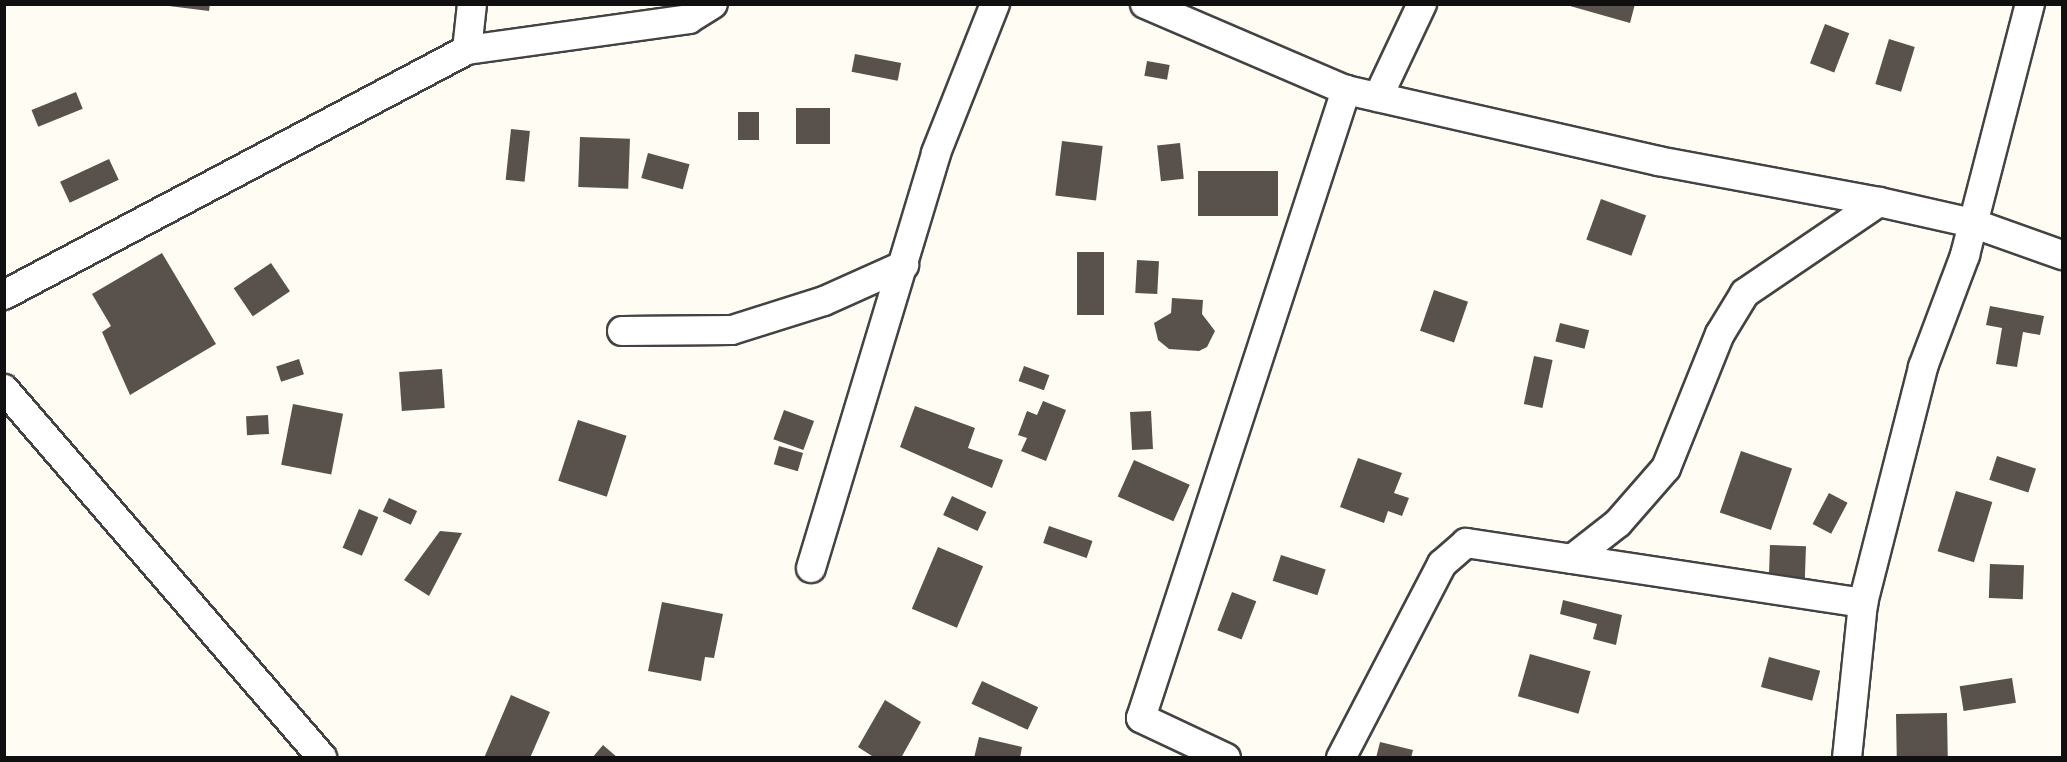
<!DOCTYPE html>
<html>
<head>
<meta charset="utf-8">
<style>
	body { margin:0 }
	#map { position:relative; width:2067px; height:762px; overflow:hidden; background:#fffdf3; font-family:Merriweather,serif }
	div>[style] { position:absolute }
	.building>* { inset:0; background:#59524c; transform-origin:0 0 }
	.roads { filter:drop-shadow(2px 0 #434343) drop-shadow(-2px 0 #434343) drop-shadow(0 2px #434343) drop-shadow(0 -2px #434343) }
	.street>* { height:28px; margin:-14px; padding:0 14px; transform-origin:14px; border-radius:14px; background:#fff }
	span { translate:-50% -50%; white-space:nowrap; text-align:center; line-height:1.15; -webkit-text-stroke:6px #fff; paint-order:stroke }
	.frame { position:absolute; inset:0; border:6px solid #101010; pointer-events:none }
</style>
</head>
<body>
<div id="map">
	<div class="building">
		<i style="clip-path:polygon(153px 4px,210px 4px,209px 11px)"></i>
		<i style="clip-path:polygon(1563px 4px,1635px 4px,1630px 23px)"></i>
		<i style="left:1825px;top:24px;width:26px;height:42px;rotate:21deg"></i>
		<i style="left:1889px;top:39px;width:27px;height:47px;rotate:17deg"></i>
		<i style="left:855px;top:54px;width:47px;height:18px;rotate:11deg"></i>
		<i style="left:1147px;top:61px;width:23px;height:15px;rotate:10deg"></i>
		<i style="left:76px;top:92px;width:18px;height:48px;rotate:68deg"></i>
		<i style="left:830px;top:108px;width:36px;height:34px;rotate:90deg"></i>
		<i style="left:738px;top:112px;width:21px;height:28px"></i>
		<i style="left:511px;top:129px;width:19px;height:51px;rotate:6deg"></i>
		<i style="left:580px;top:137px;width:50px;height:50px;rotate:2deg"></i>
		<i style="left:1062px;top:141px;width:41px;height:55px;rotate:7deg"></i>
		<i style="left:1180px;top:143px;width:36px;height:23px;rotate:84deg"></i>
		<i style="left:648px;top:153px;width:43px;height:26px;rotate:15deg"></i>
		<i style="left:109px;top:159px;width:23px;height:54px;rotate:65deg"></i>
		<i style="left:1198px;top:171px;width:80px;height:45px"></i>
		<i style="left:1601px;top:199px;width:48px;height:43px;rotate:20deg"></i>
		<i style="left:1077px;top:252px;width:27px;height:63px"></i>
		<i style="clip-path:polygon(162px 253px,216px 344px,130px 395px,102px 332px,111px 326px,92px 294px)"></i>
		<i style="left:1137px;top:260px;width:22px;height:33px;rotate:3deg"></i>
		<i style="left:271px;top:263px;width:34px;height:45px;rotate:56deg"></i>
		<i style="left:1434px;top:290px;width:36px;height:43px;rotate:19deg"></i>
		<i style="clip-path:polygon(1172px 298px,1203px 300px,1202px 314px,1215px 331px,1207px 347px,1199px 351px,1169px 349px,1158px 340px,1154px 323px,1171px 313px)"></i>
		<i style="clip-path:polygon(1990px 306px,2044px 316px,2040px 335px,2023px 332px,2017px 367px,1996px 364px,2002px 328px,1986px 325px)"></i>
		<i style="left:1560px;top:323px;width:30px;height:19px;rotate:14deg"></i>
		<i style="left:1534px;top:356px;width:19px;height:49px;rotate:12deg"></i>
		<i style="left:299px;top:359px;width:16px;height:24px;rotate:72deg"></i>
		<i style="left:1024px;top:366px;width:27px;height:16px;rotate:20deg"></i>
		<i style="left:442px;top:369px;width:39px;height:43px;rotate:86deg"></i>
		<i style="clip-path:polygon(1043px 401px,1066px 410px,1046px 461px,1021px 451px,1027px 438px,1018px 435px,1027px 411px,1037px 415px)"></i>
		<i style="left:293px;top:404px;width:51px;height:62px;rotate:11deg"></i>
		<i style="clip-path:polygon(915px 406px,975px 428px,968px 448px,1003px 460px,992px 488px,900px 447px)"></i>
		<i style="left:784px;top:410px;width:32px;height:31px;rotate:20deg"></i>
		<i style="left:1151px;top:411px;width:38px;height:21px;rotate:87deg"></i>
		<i style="left:268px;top:415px;width:19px;height:22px;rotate:87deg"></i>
		<i style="left:578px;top:420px;width:51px;height:64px;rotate:18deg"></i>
		<i style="left:779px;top:446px;width:25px;height:19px;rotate:16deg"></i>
		<i style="left:1741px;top:451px;width:54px;height:65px;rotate:19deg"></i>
		<i style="left:1997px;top:456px;width:41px;height:25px;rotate:18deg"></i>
		<i style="clip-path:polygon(1358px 458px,1402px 473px,1394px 493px,1409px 498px,1402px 516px,1388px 511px,1384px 523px,1340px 507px)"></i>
		<i style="left:1134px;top:460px;width:61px;height:40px;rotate:24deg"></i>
		<i style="left:1956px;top:491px;width:38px;height:63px;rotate:17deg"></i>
		<i style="left:1829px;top:493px;width:21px;height:35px;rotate:28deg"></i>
		<i style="left:952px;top:496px;width:38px;height:21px;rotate:25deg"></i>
		<i style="left:389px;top:498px;width:31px;height:15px;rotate:25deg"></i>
		<i style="left:359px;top:509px;width:21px;height:42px;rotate:23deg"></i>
		<i style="left:1049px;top:526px;width:46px;height:18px;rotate:19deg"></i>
		<i style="clip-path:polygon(440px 531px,462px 533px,429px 596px,404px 580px)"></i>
		<i style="left:1770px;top:545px;width:36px;height:32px;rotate:2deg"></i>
		<i style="left:938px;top:547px;width:49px;height:67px;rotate:23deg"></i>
		<i style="left:1281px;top:555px;width:47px;height:27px;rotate:18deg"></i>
		<i style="left:1990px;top:564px;width:34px;height:34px;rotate:2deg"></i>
		<i style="left:1232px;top:592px;width:26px;height:41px;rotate:21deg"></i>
		<i style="clip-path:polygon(1563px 600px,1622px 615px,1616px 645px,1593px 639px,1597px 624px,1560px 614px)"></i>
		<i style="clip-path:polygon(662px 602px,723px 614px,714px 658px,705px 657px,701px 681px,648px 671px)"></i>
		<i style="left:1530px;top:654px;width:63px;height:44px;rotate:16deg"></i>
		<i style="left:1769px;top:657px;width:53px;height:31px;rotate:15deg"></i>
		<i style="left:2012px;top:678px;width:25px;height:53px;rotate:81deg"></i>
		<i style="left:982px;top:681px;width:62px;height:25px;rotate:25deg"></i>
		<i style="clip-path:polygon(511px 695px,550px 712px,530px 758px,484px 758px)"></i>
		<i style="clip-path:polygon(885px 700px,921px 722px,901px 758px,875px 758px,858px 747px)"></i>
		<i style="left:1947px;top:713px;width:45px;height:51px;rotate:89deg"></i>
		<i style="clip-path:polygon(979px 737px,1022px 747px,1020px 758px,974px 758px)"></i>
		<i style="clip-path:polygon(1380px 742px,1413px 750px,1411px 758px,1376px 758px)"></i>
		<i style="clip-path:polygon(603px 745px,618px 758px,592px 758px)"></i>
	</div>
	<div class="roads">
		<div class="street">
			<i style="left:1145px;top:4px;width:219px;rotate:23.2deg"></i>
			<i style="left:1346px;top:90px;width:320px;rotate:12.8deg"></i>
			<i style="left:1658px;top:161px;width:225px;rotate:10.5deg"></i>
			<i style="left:1879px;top:202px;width:95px;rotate:12.7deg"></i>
			<i style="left:1972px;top:223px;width:96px;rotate:19.6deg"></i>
			<i style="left:467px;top:50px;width:224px;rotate:-7.9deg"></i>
			<i style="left:689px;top:19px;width:28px;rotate:-32deg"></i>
			<i style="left:1378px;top:97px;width:103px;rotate:-64.7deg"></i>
			<i style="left:4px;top:295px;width:524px;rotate:-27.89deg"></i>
			<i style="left:467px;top:50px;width:46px;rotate:-83.8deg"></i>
			<i style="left:622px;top:331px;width:110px;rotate:-0.5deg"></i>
			<i style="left:732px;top:330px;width:96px;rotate:-17.5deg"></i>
			<i style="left:824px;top:301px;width:88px;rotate:-24.2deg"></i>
			<i style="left:4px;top:389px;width:487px;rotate:49.2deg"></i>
			<i style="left:1572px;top:559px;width:58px;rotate:-38deg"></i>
			<i style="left:1618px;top:523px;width:73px;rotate:-48.9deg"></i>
			<i style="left:1666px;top:468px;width:144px;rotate:-68.1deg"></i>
			<i style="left:1720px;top:334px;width:48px;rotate:-58.6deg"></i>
			<i style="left:1745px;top:293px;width:162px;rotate:-34.2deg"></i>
			<i style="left:811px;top:568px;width:433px;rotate:-73.2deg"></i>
			<i style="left:936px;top:153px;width:160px;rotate:-68.4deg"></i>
			<i style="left:1226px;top:758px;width:94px;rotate:-154.8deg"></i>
			<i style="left:1141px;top:718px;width:661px;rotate:-71.92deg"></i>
			<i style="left:1341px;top:758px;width:219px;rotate:-62.5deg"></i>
			<i style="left:1442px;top:564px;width:32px;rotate:-41deg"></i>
			<i style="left:1466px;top:543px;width:402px;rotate:8.6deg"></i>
			<i style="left:1847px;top:758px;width:156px;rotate:-84.1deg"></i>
			<i style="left:1863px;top:603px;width:244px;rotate:-75.7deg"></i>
			<i style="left:1923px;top:367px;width:120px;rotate:-69.4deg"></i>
			<i style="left:1965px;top:255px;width:259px;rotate:-75.5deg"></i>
		</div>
	</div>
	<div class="frame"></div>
</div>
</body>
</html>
